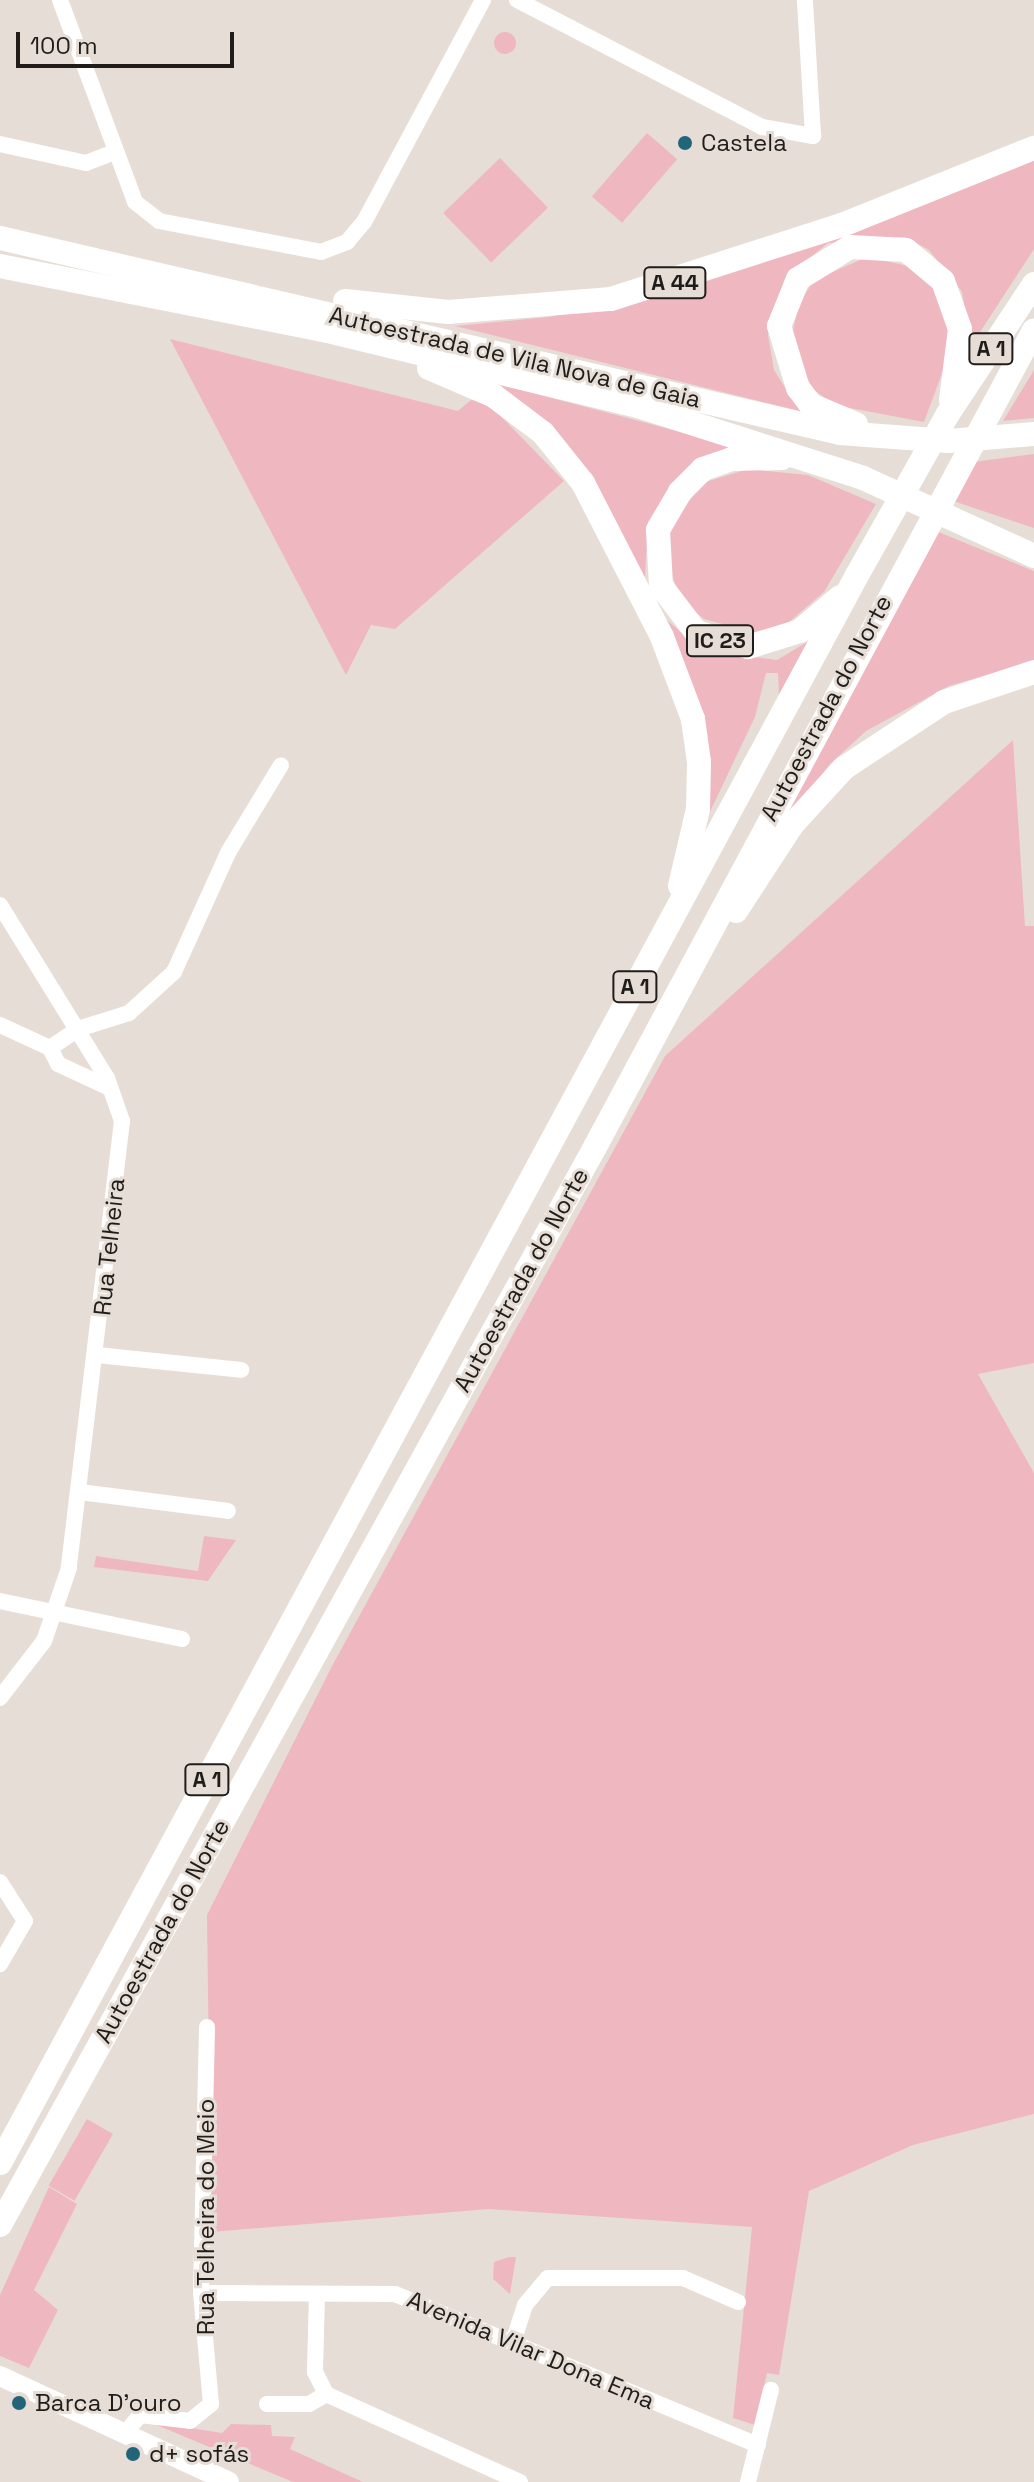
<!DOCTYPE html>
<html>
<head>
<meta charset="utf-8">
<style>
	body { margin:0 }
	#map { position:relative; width:1034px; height:2482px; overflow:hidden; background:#e6ded6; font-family:"Space Grotesk",sans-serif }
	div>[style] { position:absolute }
	.green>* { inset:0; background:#efb8c1; transform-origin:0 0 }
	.round { border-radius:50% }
	.minor>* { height:16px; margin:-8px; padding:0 8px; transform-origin:8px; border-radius:8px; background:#fff }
	.major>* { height:20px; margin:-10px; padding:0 10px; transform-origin:10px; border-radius:10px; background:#fff }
	.highway>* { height:24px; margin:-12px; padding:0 12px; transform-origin:12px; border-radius:12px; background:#fff }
	.dots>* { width:22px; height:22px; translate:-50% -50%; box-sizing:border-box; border:4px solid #e6ded6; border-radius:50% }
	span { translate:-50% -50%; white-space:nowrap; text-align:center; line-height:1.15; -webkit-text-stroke:6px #e6ded6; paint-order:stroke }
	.shield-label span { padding:2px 6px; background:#e6ded6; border:2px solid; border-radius:6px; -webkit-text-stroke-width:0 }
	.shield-label { font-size:22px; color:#1f1c19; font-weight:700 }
	.poi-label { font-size:24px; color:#1f1c19 }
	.left { translate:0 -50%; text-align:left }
	.street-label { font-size:24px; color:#1f1c19 }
	.scale { position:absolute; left:16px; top:32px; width:218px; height:36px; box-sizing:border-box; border:4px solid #1f1c19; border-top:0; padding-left:10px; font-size:24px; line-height:28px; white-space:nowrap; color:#1f1c19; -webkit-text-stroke:6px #e6ded6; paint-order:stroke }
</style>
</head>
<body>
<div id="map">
	<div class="green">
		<i class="round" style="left:494px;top:32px;width:22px;height:22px"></i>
		<i style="left:647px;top:133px;width:40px;height:84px;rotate:41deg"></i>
		<i style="left:500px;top:158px;width:69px;height:79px;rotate:46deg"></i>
		<i style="clip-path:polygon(1034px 160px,1034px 249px,971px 346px,962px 292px,929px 250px,905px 237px,828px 243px,785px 278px,768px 335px,774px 370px,800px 411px,455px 326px,549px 317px,654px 295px)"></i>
		<i style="clip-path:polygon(867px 257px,913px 267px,931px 282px,948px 325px,947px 360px,924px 422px,834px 405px,813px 389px,798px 364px,793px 330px,799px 304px,814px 280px)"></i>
		<i style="clip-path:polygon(170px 339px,458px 411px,471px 400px,488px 403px,564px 481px,395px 629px,371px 625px,346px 675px)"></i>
		<i style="clip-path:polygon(1034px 370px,1034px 418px,1003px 421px)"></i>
		<i style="clip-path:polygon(491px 382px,734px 446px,687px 468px,667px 491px,648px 522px,645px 577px,666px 619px,701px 650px,777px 660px,809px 641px,779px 696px,778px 673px,766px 673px,755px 717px,708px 816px,642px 579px)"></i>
		<i style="clip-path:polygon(1034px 454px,1034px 528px,953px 501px,973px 462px)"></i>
		<i style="clip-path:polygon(748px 469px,808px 475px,876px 504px,824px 592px,781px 629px,760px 634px,704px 619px,683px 602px,666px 562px,667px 533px,702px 483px)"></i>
		<i style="clip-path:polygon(936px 531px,1034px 571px,1034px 661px,949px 686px,866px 731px,830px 764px,762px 852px)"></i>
		<i style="clip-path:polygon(1013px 740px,1025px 926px,1034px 926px,1034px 1363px,978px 1374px,1034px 1473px,1034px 2114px,913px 2145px,809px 2191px,779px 2375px,767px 2373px,755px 2425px,733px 2418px,752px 2227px,489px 2209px,211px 2232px,207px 1915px,332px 1666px,665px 1056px)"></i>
		<i style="clip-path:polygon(204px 1536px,236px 1540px,208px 1581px,94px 1567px,96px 1556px,198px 1571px)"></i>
		<i style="left:87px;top:2119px;width:30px;height:77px;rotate:30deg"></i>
		<i style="clip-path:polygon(49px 2187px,77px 2204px,34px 2290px,58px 2310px,29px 2368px,0 2356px,0 2295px)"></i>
		<i style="clip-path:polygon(509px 2257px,516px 2257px,510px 2294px,493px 2279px,494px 2262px)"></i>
		<i style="clip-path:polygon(147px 2421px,222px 2433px,231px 2424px,271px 2425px,272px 2436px,295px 2437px,290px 2449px,363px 2482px,293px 2482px)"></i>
	</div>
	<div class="minor">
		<i style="left:60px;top:0;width:215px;rotate:69.6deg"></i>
		<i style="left:135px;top:202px;width:31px;rotate:38deg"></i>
		<i style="left:159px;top:221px;width:165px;rotate:10.8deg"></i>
		<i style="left:321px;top:252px;width:28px;rotate:-21deg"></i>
		<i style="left:347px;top:242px;width:26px;rotate:-50deg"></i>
		<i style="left:364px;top:222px;width:252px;rotate:-61.8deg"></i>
		<i style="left:517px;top:0;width:276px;rotate:27.4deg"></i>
		<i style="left:762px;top:127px;width:52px;rotate:10deg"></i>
		<i style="left:813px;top:136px;width:136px;rotate:-93.4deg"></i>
		<i style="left:0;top:144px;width:88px;rotate:12.5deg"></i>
		<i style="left:86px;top:163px;width:30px;rotate:-21deg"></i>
		<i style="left:0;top:905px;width:203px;rotate:58.3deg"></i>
		<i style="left:107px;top:1078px;width:46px;rotate:70.8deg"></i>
		<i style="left:122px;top:1121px;width:450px;rotate:96.8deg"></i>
		<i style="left:69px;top:1568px;width:77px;rotate:108.9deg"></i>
		<i style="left:44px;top:1641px;width:72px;rotate:127.7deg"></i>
		<i style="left:0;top:1025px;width:55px;rotate:24.7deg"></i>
		<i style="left:50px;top:1048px;width:34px;rotate:-34deg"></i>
		<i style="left:78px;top:1029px;width:53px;rotate:-17.4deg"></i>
		<i style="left:129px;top:1013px;width:61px;rotate:-42.3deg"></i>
		<i style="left:174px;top:972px;width:133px;rotate:-65.6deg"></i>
		<i style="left:229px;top:851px;width:100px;rotate:-58.8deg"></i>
		<i style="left:50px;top:1048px;width:18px;rotate:63deg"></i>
		<i style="left:58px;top:1064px;width:57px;rotate:24.8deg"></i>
		<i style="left:97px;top:1355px;width:145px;rotate:5.9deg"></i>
		<i style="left:80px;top:1492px;width:149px;rotate:7.3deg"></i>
		<i style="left:0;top:1601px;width:186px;rotate:11.8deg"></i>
		<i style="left:0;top:1882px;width:46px;rotate:57.3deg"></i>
		<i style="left:25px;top:1921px;width:50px;rotate:120.2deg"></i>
		<i style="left:201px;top:2293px;width:194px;rotate:0.3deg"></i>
		<i style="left:395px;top:2294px;width:393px;rotate:22.6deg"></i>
		<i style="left:317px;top:2294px;width:78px;rotate:91.5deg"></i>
		<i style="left:315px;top:2372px;width:25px;rotate:63deg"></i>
		<i style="left:326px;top:2394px;width:213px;rotate:24.4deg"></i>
		<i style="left:513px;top:2342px;width:39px;rotate:-72deg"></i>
		<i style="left:525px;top:2305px;width:35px;rotate:-50deg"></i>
		<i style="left:548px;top:2278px;width:135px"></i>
		<i style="left:683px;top:2278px;width:60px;rotate:23.6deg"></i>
		<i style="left:267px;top:2404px;width:42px"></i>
		<i style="left:309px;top:2404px;width:20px;rotate:-30deg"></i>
		<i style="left:127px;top:2431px;width:21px;rotate:-51deg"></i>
		<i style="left:140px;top:2415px;width:50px;rotate:6.8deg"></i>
		<i style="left:190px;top:2421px;width:27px;rotate:-39deg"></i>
		<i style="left:211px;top:2404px;width:111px;rotate:-95.1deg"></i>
		<i style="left:201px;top:2293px;width:266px;rotate:-88.7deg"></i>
		<i style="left:748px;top:2482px;width:95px;rotate:-76deg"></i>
	</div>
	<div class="major">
		<i style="left:0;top:2376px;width:252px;rotate:24.8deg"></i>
	</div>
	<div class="highway">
		<i style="left:0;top:238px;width:862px;rotate:13.07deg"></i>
		<i style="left:840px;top:433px;width:109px;rotate:4.2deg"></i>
		<i style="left:949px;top:441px;width:85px;rotate:-4.7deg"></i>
		<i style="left:0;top:266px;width:334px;rotate:11.2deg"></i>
		<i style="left:328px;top:331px;width:319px;rotate:13.6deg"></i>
		<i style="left:638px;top:406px;width:236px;rotate:17.7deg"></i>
		<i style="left:863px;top:478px;width:188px;rotate:24.5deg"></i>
		<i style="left:345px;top:301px;width:104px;rotate:6.1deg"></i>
		<i style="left:448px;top:312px;width:164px;rotate:-4.6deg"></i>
		<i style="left:611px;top:299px;width:243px;rotate:-17.8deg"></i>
		<i style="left:842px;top:225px;width:207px;rotate:-21.9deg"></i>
		<i style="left:429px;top:368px;width:71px;rotate:23.3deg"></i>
		<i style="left:494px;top:396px;width:61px;rotate:37.1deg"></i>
		<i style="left:543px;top:433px;width:64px;rotate:51.3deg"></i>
		<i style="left:583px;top:483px;width:173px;rotate:62.8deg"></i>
		<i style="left:662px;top:637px;width:88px;rotate:69.3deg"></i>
		<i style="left:693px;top:719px;width:43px;rotate:82.1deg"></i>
		<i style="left:699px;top:762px;width:47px;rotate:91.2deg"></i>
		<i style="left:698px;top:809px;width:79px;rotate:103.2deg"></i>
		<i style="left:856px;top:424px;width:49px;rotate:-157.1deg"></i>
		<i style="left:811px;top:405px;width:21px;rotate:-127deg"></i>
		<i style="left:798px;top:388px;width:65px;rotate:-107deg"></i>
		<i style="left:779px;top:326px;width:51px;rotate:-68deg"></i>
		<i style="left:798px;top:279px;width:61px;rotate:-31.6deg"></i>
		<i style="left:850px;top:247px;width:56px;rotate:3.1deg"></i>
		<i style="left:906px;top:250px;width:48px;rotate:40deg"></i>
		<i style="left:943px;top:281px;width:51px;rotate:70.5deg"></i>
		<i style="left:960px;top:329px;width:72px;rotate:97.2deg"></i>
		<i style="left:782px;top:458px;width:50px;rotate:178.9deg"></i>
		<i style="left:732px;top:459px;width:31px;rotate:161deg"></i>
		<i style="left:703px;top:469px;width:33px;rotate:135deg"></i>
		<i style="left:680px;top:492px;width:44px;rotate:120.1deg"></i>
		<i style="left:658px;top:530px;width:56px;rotate:86.9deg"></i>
		<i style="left:661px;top:586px;width:58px;rotate:52.7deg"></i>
		<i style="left:696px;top:632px;width:54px;rotate:16.1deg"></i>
		<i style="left:748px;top:647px;width:54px;rotate:-17.1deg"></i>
		<i style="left:800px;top:631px;width:52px;rotate:-40.4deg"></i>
		<i style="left:736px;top:911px;width:103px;rotate:-56.9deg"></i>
		<i style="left:792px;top:825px;width:77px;rotate:-47.6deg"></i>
		<i style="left:844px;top:768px;width:120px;rotate:-33.4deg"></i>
		<i style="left:944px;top:702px;width:95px;rotate:-18.4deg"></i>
		<i style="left:0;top:2163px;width:1802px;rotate:-61.64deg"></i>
		<i style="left:856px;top:577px;width:187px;rotate:-60.6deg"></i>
		<i style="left:948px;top:414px;width:156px;rotate:-56.5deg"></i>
		<i style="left:0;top:2225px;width:1231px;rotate:-61.1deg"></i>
		<i style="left:595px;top:1147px;width:927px;rotate:-61.75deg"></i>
	</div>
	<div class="dots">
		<i style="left:685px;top:143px;background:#226478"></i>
		<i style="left:19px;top:2403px;background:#226478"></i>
		<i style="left:133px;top:2454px;background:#226478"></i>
	</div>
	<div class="shield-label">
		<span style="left:675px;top:283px">A 44</span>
		<span style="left:991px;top:349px">A 1</span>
		<span style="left:720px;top:641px">IC 23</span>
		<span style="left:635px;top:987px">A 1</span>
		<span style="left:207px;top:1780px">A 1</span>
	</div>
	<div class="poi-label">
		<span class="left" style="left:701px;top:143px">Castela</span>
		<span class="left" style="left:35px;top:2403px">Barca D'ouro</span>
		<span class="left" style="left:149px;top:2454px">d+ sofás</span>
	</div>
	<div class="street-label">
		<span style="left:515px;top:357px;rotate:13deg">Autoestrada de Vila Nova de Gaia</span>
		<span style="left:826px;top:708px;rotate:-62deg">Autoestrada do Norte</span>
		<span style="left:109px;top:1247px;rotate:-84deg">Rua Telheira</span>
		<span style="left:521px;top:1280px;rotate:-61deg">Autoestrada do Norte</span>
		<span style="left:162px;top:1931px;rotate:-61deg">Autoestrada do Norte</span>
		<span style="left:206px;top:2217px;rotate:-90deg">Rua Telheira do Meio</span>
		<span style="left:531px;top:2350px;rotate:23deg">Avenida Vilar Dona Ema</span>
	</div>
	<div class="scale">100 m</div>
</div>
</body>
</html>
